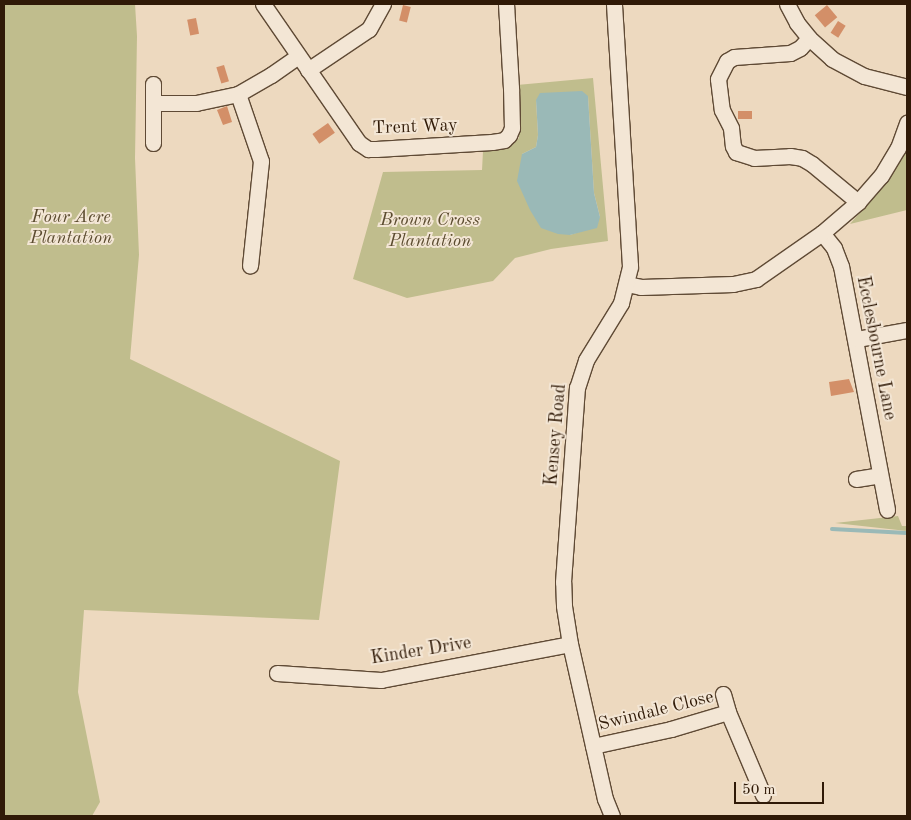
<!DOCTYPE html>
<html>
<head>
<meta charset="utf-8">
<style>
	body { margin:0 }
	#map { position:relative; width:911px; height:820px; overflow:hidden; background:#edd9bf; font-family:"Old Standard TT",serif }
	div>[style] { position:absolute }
	.green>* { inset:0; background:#c0bd8d }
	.water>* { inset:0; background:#9ab9b7 }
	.stream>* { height:4px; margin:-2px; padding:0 2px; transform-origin:2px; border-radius:2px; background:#9ab9b7 }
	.building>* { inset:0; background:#d38f68; transform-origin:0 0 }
	.roads { filter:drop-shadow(1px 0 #5f4a35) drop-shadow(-1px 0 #5f4a35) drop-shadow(0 1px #5f4a35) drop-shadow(0 -1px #5f4a35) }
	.minor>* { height:15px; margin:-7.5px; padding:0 7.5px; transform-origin:7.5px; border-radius:7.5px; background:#f3e6d5 }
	span { translate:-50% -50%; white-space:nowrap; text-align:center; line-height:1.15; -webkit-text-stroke:4px #f3e6d5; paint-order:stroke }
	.street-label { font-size:18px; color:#301a07 }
	.park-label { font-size:18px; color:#5b4b2f; font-style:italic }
	.frame { position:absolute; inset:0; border:5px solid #301a07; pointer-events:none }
	.scale { position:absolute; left:734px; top:782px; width:90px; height:22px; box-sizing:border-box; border:2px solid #301a07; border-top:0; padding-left:6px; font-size:15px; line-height:18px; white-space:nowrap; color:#301a07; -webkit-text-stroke:4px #f3e6d5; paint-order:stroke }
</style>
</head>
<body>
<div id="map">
	<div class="green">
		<i style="clip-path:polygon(4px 4px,135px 4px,137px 36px,135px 158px,139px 255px,130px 359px,340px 461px,319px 620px,84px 610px,78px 692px,100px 802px,92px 816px,4px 816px)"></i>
		<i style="clip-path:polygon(evenodd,593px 78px,608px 241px,551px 249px,515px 258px,493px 281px,407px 298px,353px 279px,383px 172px,482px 170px,483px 151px,506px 148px,519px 138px,517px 85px,593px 78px,588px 96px,594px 193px,600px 217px,582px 231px,570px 235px,522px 154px,536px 147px,538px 135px,536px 100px,588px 96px)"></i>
		<i style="clip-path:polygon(907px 147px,907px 210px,850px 224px,889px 179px)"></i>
		<i style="clip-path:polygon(898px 516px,902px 526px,907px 526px,907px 531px,835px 523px)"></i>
	</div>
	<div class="water">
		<i style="clip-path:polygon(582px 91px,588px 96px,594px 193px,600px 217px,597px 228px,570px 235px,558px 234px,541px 228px,530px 210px,517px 181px,522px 154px,536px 147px,538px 135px,536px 100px,540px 93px)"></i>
	</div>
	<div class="stream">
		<i style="left:832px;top:529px;width:75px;rotate:3.1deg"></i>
	</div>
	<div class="building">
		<i style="left:403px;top:5px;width:8px;height:16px;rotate:14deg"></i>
		<i style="left:827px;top:5px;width:16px;height:16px;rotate:50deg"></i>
		<i style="left:196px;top:18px;width:16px;height:9px;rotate:79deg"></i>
		<i style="left:838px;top:21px;width:9px;height:14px;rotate:32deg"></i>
		<i style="left:224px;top:65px;width:17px;height:8px;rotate:73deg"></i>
		<i style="clip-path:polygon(227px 106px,232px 122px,223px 125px,217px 110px)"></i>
		<i style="left:738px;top:111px;width:14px;height:8px"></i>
		<i style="left:328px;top:123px;width:12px;height:19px;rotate:55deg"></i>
		<i style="clip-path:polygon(849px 379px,854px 392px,831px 396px,829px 382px)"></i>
	</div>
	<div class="roads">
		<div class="minor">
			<i style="left:263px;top:4px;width:169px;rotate:55.4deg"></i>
			<i style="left:359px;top:143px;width:11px;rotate:34deg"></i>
			<i style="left:368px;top:149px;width:8px"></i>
			<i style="left:376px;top:149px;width:116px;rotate:-3.5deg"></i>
			<i style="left:492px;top:142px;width:12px;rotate:-9deg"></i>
			<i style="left:504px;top:140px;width:7px;rotate:-45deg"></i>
			<i style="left:509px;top:135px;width:8px;rotate:-67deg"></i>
			<i style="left:512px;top:128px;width:40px;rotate:-91.4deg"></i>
			<i style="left:511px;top:88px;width:84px;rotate:-93.4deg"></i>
			<i style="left:787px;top:4px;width:21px;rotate:62deg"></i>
			<i style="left:797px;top:23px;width:19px;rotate:51deg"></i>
			<i style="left:809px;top:38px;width:31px;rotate:42deg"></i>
			<i style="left:832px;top:59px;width:36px;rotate:28deg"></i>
			<i style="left:864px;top:76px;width:44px;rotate:14.3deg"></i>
			<i style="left:809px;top:38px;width:13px;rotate:132deg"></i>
			<i style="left:800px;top:48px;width:11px;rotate:153deg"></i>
			<i style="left:790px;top:53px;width:56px;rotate:175.9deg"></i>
			<i style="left:734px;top:57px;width:8px;rotate:150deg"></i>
			<i style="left:727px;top:61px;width:20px;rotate:117deg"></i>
			<i style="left:718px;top:79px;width:31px;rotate:83deg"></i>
			<i style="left:722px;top:110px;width:20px;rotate:63deg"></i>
			<i style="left:731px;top:128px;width:18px;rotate:84deg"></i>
			<i style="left:733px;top:146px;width:7px;rotate:63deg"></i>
			<i style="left:736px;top:152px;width:19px;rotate:18deg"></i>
			<i style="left:754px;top:158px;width:36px;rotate:-3deg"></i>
			<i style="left:790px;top:156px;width:12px;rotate:9deg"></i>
			<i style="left:802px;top:158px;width:12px;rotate:31deg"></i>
			<i style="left:812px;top:164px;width:60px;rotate:39.6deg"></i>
			<i style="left:308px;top:70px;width:73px;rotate:-33.9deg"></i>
			<i style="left:369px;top:29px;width:29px;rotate:-61deg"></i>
			<i style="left:153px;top:84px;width:59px;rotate:90deg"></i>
			<i style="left:238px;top:94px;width:71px;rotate:71.1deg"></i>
			<i style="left:261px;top:161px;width:105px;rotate:96deg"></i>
			<i style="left:154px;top:103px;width:42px"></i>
			<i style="left:196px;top:103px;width:43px;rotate:-12.1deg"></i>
			<i style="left:238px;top:94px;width:38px;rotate:-30deg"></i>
			<i style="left:271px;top:75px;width:33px;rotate:-35deg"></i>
			<i style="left:822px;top:233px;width:19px;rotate:51deg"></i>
			<i style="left:834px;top:248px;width:19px;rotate:69deg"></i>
			<i style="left:841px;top:266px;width:248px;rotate:79.3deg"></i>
			<i style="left:627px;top:284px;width:14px;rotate:12deg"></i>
			<i style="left:641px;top:287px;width:92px;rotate:-1.9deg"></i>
			<i style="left:733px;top:284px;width:24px;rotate:-12deg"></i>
			<i style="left:756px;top:279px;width:80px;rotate:-34.9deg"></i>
			<i style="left:822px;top:233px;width:48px;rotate:-40.7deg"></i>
			<i style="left:858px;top:202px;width:35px;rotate:-49deg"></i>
			<i style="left:881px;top:176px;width:33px;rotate:-59deg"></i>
			<i style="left:898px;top:148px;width:27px;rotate:-70deg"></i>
			<i style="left:857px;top:339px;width:51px;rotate:-10.2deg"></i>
			<i style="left:856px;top:479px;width:24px;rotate:-9deg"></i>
			<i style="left:277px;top:673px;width:104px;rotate:3.9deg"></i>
			<i style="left:381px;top:680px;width:192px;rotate:-10.8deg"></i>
			<i style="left:723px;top:694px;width:19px;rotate:74deg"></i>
			<i style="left:728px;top:712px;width:90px;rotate:67.1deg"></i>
			<i style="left:593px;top:746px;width:80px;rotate:-12.3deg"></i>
			<i style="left:671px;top:729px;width:59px;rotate:-16.6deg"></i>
			<i style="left:612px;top:816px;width:18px;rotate:-112deg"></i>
			<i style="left:605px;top:799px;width:159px;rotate:-102.7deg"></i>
			<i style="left:570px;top:644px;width:39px;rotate:-99deg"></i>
			<i style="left:564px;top:605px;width:23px;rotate:-92deg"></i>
			<i style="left:563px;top:582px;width:195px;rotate:-85.9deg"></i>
			<i style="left:577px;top:388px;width:29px;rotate:-72deg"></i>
			<i style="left:586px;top:360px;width:67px;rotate:-58.4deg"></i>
			<i style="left:621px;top:303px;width:38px;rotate:-76deg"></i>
			<i style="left:630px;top:266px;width:262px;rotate:-93.5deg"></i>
		</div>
	</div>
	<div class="street-label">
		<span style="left:415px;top:127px;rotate:-2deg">Trent Way</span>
		<span style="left:876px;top:348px;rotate:79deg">Ecclesbourne Lane</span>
		<span style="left:556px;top:435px;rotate:-85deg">Kensey Road</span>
		<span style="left:421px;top:651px;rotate:-9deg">Kinder Drive</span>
		<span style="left:656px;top:711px;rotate:-14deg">Swindale Close</span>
	</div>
	<div class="park-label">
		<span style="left:71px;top:228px">Four Acre<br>Plantation</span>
		<span style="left:430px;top:231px">Brown Cross<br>Plantation</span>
	</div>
	<div class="frame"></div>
	<div class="scale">50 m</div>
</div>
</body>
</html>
